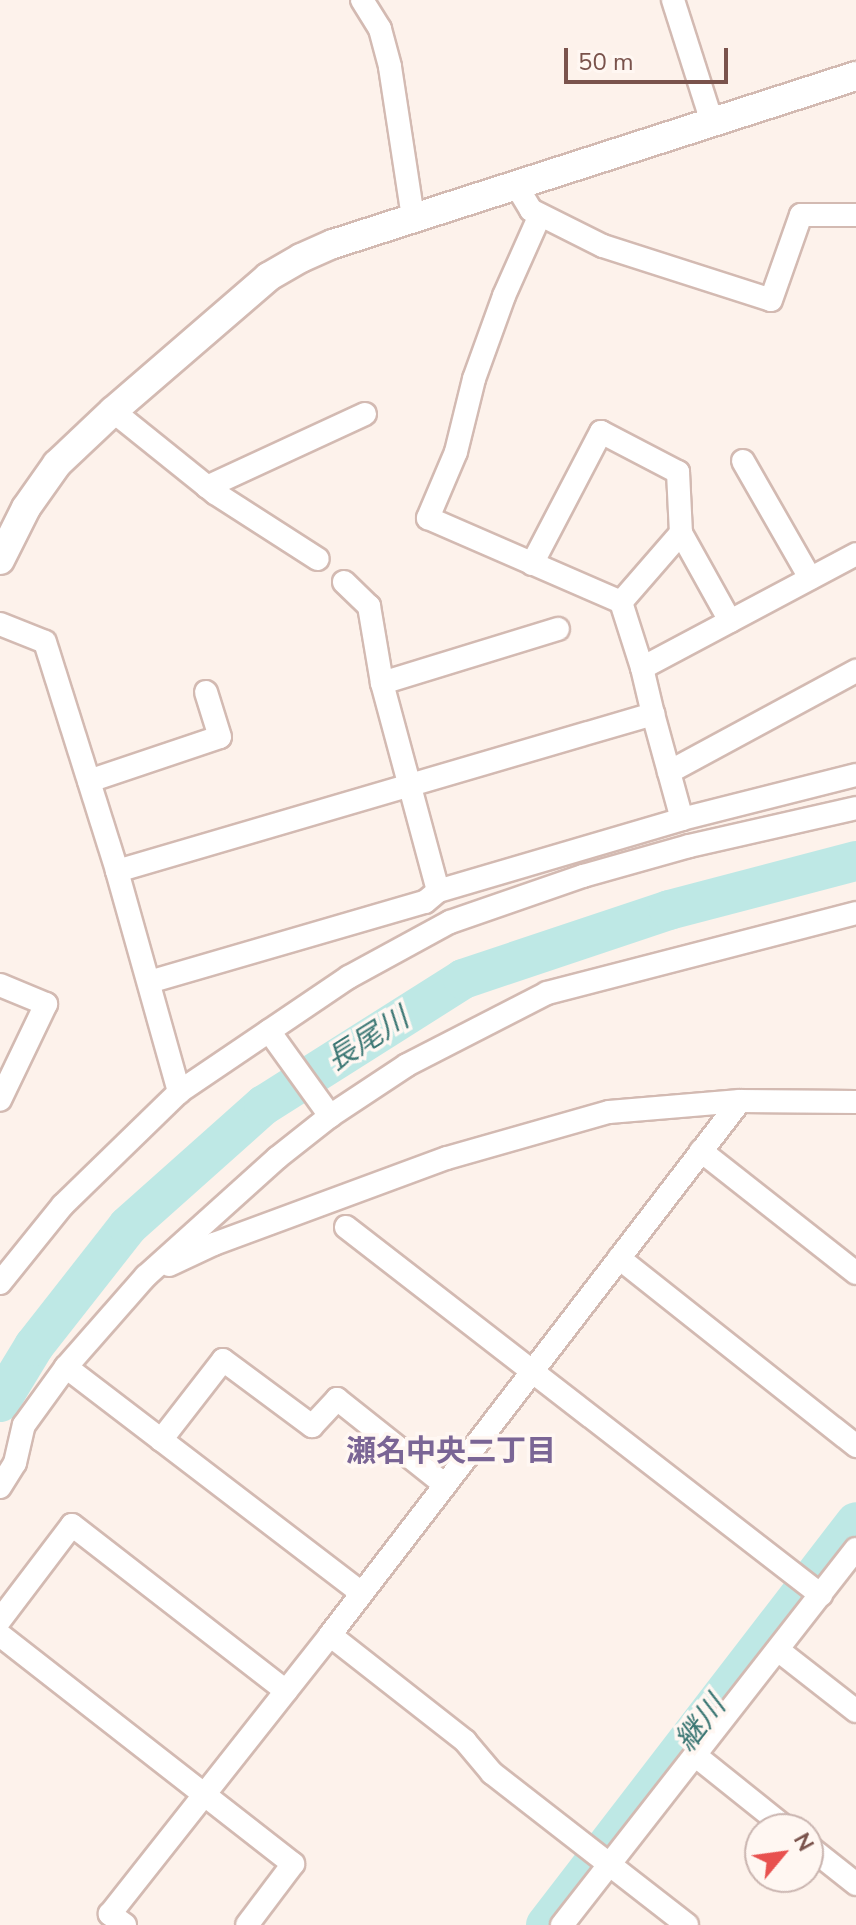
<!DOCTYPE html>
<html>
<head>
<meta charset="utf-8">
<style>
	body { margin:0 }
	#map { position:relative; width:856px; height:1925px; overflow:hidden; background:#fdf2eb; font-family:"Nunito Sans","Noto Sans JP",sans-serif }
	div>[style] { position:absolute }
	.river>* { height:40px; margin:-20px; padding:0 20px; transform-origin:20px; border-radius:20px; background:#bee8e5 }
	.roads { filter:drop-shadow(2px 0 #d3bab2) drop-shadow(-2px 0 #d3bab2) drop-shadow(0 2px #d3bab2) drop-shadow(0 -2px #d3bab2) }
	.minor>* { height:22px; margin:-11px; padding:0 11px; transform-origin:11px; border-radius:11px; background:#fff }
	.tertiary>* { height:28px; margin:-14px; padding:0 14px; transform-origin:14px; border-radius:14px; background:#fff }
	span { translate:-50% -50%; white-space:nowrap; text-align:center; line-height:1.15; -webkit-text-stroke:7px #fff7f2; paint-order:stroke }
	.water-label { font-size:30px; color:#3c7774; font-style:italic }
	.neighbourhood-label { font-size:30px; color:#7a6595; font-weight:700 }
	.north { position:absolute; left:744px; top:1813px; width:80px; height:80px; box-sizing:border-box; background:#fff7f2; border:2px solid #cab5b0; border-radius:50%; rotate:61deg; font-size:22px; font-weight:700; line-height:32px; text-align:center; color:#7a534c }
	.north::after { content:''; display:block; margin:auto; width:28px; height:36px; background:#e8514f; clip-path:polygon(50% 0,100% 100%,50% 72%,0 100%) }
	.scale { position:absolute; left:564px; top:48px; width:164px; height:36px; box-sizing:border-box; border:4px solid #7a534c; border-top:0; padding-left:10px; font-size:24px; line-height:28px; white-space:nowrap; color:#7a534c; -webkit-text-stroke:6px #fff7f2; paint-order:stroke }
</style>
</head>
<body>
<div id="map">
	<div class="river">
		<i style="left:0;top:1402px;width:66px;rotate:-58.7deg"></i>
		<i style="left:34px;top:1346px;width:152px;rotate:-51.9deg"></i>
		<i style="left:128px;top:1226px;width:182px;rotate:-41.7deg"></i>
		<i style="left:264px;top:1105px;width:236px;rotate:-32.3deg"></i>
		<i style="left:463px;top:979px;width:217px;rotate:-18.5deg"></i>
		<i style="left:669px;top:910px;width:193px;rotate:-14.7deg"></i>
		<i style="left:546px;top:1925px;width:508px;rotate:-52.43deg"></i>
	</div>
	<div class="roads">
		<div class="minor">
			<i style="left:362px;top:0;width:34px;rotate:58deg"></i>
			<i style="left:380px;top:29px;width:39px;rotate:75deg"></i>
			<i style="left:390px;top:67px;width:153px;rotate:81.3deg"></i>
			<i style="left:673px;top:0;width:128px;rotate:72.3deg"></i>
			<i style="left:516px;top:185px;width:29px;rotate:59deg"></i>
			<i style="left:531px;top:210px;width:80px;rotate:26.6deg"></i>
			<i style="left:603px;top:246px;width:176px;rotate:17.8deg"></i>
			<i style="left:771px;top:300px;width:90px;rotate:-70.6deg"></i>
			<i style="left:801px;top:215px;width:55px"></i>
			<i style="left:540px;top:215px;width:89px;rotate:114deg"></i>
			<i style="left:504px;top:296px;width:88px;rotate:109.9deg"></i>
			<i style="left:474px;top:379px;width:75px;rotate:103.9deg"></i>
			<i style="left:456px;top:452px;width:72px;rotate:113deg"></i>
			<i style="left:428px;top:518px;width:210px;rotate:23.5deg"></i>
			<i style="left:621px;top:602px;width:69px;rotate:72.3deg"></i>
			<i style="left:113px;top:411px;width:131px;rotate:38.8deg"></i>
			<i style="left:215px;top:493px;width:122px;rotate:32.7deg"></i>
			<i style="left:743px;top:461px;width:135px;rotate:60.2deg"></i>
			<i style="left:207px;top:487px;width:174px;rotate:-24.8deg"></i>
			<i style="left:681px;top:533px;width:101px;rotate:60.9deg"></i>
			<i style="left:532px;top:564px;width:149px;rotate:-62.4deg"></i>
			<i style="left:601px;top:432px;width:87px;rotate:27.5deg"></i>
			<i style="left:678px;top:472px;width:61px;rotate:87.2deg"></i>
			<i style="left:681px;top:533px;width:91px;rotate:131deg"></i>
			<i style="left:344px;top:582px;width:35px;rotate:44deg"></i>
			<i style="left:369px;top:606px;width:78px;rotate:80.4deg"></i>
			<i style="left:382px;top:683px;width:215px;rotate:74.9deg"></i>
			<i style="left:0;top:624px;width:48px;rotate:21.8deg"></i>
			<i style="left:45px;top:642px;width:240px;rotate:72.5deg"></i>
			<i style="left:117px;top:871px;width:230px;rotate:74.3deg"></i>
			<i style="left:382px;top:683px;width:184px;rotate:-17.1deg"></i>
			<i style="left:653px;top:714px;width:109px;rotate:74.6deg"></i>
			<i style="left:669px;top:772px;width:213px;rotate:-28.4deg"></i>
			<i style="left:89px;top:781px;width:138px;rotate:-18.6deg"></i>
			<i style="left:220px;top:737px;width:47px;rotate:-107.3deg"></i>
			<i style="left:117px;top:871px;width:559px;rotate:-16.33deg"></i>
			<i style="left:653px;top:714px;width:47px;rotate:-103.4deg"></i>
			<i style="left:642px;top:668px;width:242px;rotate:-28deg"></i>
			<i style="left:149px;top:982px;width:287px;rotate:-16.2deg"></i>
			<i style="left:425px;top:902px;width:17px;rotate:-40deg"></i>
			<i style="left:438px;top:891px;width:254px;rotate:-16.4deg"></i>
			<i style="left:682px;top:819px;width:179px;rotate:-14.2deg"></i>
			<i style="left:0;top:985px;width:50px;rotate:22.4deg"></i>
			<i style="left:46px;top:1004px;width:106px;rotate:115.6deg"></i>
			<i style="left:269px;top:1031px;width:105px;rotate:54.3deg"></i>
			<i style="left:701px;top:1151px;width:197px;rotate:38.2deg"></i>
			<i style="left:346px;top:1227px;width:601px;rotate:37.77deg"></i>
			<i style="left:619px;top:1258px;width:303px;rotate:38.4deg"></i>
			<i style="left:169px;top:1265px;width:50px;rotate:-25deg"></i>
			<i style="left:214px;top:1244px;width:248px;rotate:-20.3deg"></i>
			<i style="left:447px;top:1158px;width:168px;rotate:-15.9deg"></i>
			<i style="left:609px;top:1112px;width:131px;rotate:-4.8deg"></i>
			<i style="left:740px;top:1101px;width:116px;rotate:0.5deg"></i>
			<i style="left:0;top:1283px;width:100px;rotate:-51.1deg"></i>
			<i style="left:63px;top:1205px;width:162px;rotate:-44.2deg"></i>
			<i style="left:179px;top:1092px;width:205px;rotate:-34.1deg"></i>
			<i style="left:349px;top:977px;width:115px;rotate:-28.6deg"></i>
			<i style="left:450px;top:922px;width:141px;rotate:-19.1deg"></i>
			<i style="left:583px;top:876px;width:110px;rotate:-15.8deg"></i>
			<i style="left:689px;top:846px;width:171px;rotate:-12.8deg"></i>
			<i style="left:66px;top:1367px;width:372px;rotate:37.4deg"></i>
			<i style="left:161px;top:1440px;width:101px;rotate:-52.2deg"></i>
			<i style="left:223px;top:1360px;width:111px;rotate:36.6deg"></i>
			<i style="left:312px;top:1426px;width:37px;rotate:-47deg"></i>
			<i style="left:337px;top:1399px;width:138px;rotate:38.5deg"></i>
			<i style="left:0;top:1487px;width:28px;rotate:-58deg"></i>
			<i style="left:15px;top:1463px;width:39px;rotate:-77deg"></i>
			<i style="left:24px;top:1425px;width:72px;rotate:-54.1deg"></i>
			<i style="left:66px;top:1367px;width:121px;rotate:-48.7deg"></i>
			<i style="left:146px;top:1276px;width:176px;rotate:-42deg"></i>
			<i style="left:277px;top:1158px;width:68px;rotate:-38.4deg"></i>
			<i style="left:330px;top:1116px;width:92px;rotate:-33.5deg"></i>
			<i style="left:407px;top:1065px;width:157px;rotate:-27.2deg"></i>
			<i style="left:547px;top:993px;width:319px;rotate:-14.5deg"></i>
			<i style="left:0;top:1620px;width:119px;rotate:-52.8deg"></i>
			<i style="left:72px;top:1525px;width:271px;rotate:37.8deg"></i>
			<i style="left:0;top:1635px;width:372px;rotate:38deg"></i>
			<i style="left:293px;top:1864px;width:76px;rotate:127deg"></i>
			<i style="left:330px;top:1635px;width:172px;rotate:38.1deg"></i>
			<i style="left:465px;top:1741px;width:42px;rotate:49.8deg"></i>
			<i style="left:492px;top:1773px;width:247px;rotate:37.9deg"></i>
			<i style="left:778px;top:1650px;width:99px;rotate:38deg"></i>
			<i style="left:696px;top:1756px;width:117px;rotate:38.7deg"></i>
			<i style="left:808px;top:1846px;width:61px;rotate:38.4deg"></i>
			<i style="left:125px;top:1925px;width:19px;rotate:-144deg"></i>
			<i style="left:110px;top:1914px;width:355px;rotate:-51.7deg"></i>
			<i style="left:330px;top:1635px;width:673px;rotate:-52.48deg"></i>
			<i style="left:562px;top:1925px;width:477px;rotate:-52deg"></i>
		</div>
		<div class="tertiary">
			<i style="left:0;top:560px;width:58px;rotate:-63.4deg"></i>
			<i style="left:26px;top:508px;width:54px;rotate:-54.8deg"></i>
			<i style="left:57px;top:464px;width:77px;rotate:-43.4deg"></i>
			<i style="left:113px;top:411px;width:205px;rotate:-40.8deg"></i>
			<i style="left:268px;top:277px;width:38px;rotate:-30deg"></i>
			<i style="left:301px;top:258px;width:35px;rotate:-24deg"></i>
			<i style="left:333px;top:244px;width:549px;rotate:-17.81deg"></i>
		</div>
	</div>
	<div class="water-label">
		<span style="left:368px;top:1040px;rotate:-32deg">長尾川</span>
		<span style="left:701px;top:1724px;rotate:-52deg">継川</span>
	</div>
	<div class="neighbourhood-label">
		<span style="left:451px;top:1452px">瀬名中央二丁目</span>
	</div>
	<div class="north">N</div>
	<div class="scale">50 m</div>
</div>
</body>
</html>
